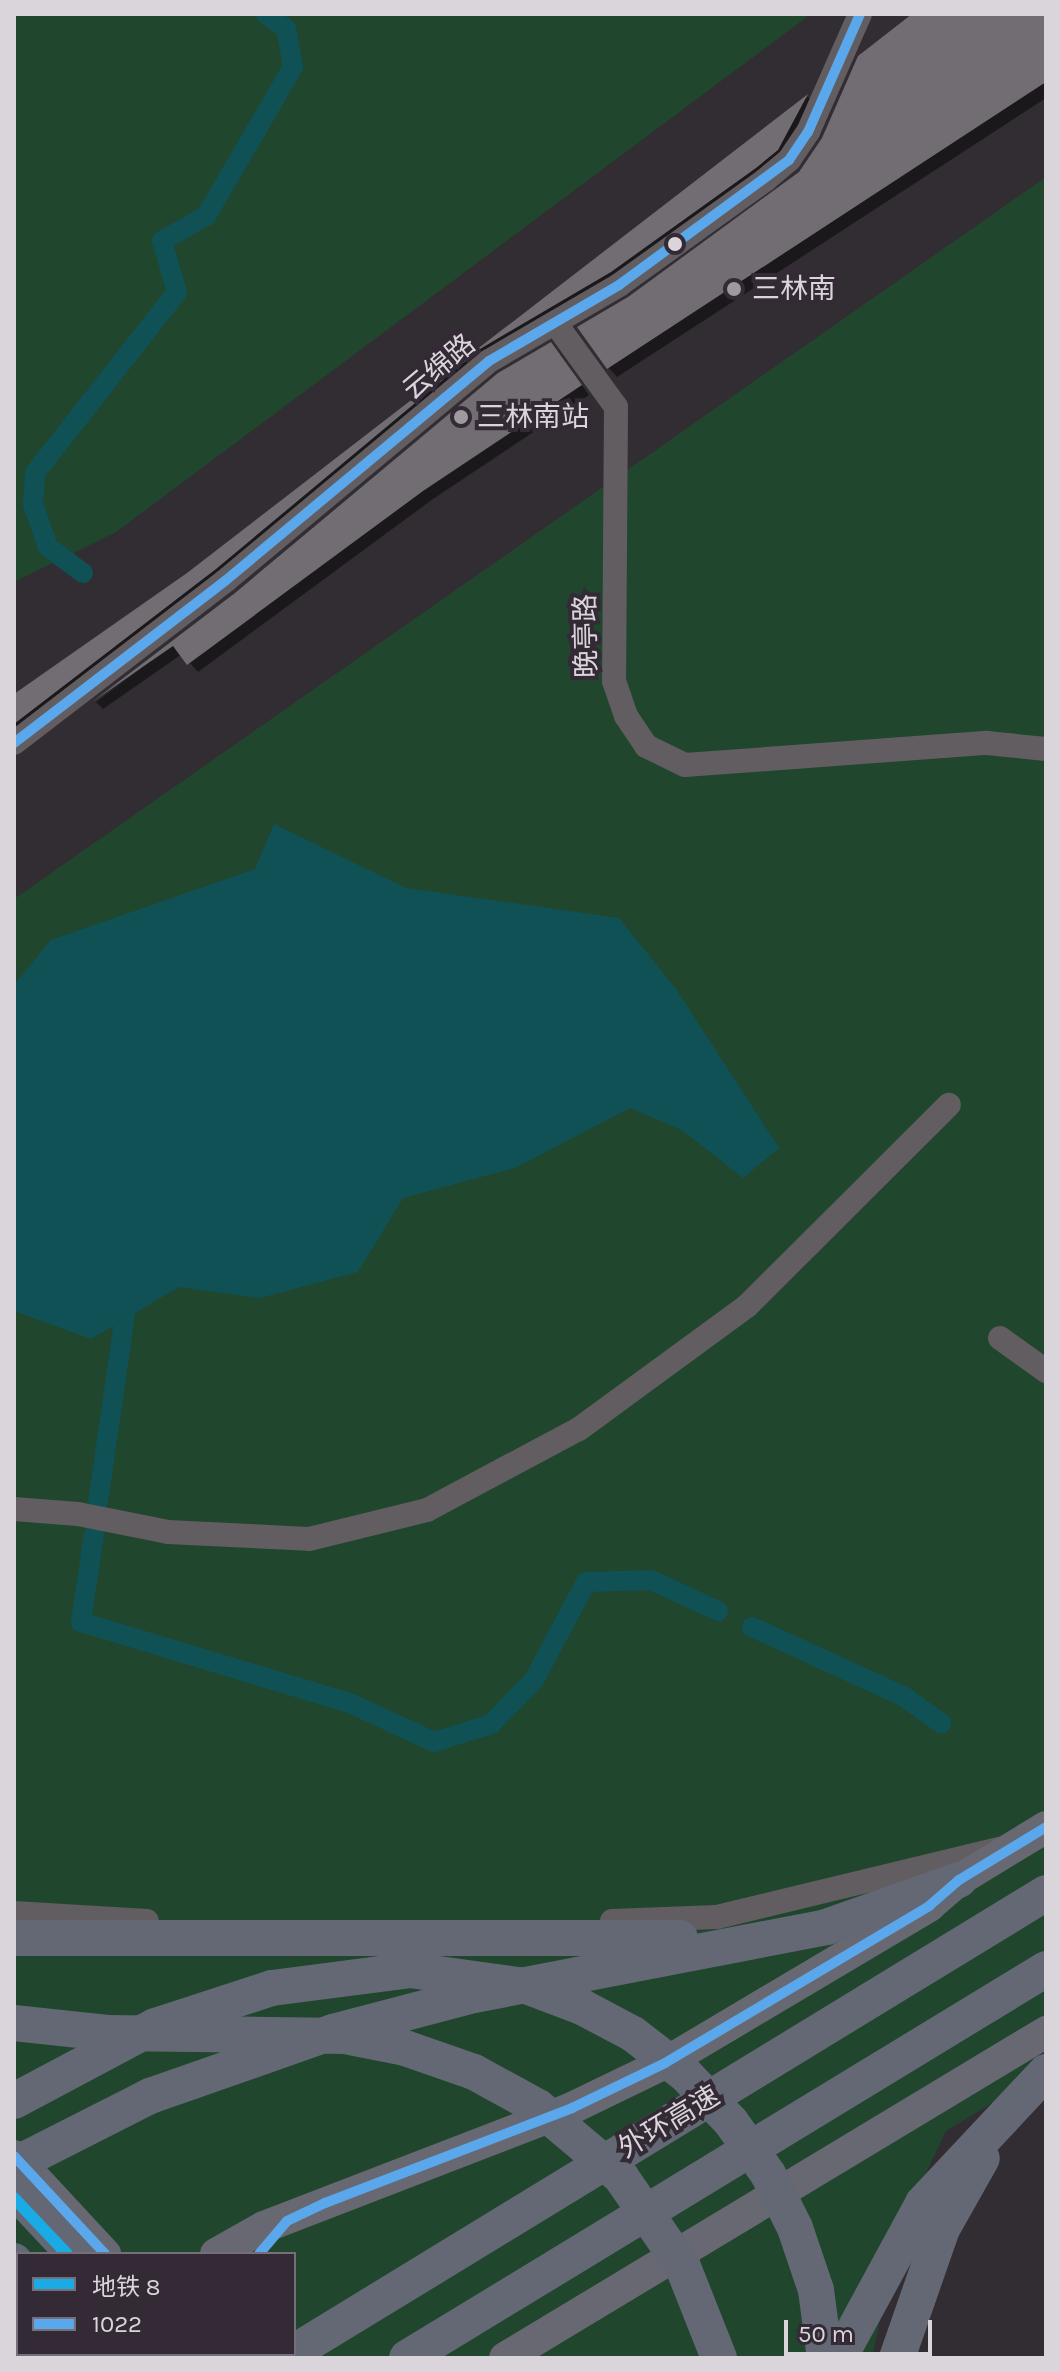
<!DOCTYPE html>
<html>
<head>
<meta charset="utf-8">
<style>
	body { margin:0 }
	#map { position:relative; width:1060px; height:2372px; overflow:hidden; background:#322d33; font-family:Karla,"Noto Sans SC",sans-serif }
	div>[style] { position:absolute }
	.green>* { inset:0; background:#20462e }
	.water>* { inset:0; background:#105156 }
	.shadow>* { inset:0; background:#0007 }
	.canal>* { height:20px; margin:-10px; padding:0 10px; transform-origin:10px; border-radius:10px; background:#105156 }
	.building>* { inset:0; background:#726d73 }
	.minor>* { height:24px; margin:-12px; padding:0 12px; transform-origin:12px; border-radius:12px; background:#615d61 }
	.major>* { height:32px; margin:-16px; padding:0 16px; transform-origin:16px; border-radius:16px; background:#676872 }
	.highway>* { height:36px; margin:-18px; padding:0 18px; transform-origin:18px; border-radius:18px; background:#636874 }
	.bus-1>* { height:10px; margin:-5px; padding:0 5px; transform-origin:5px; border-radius:5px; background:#5aa8eb }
	.metro-1>* { height:12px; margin:-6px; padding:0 6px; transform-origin:6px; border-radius:6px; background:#1aabe5 }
	.dots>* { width:22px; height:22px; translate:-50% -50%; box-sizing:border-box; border:4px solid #342a36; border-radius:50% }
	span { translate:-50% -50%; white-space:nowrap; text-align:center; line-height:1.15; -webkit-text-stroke:8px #342a36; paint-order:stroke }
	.poi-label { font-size:28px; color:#dad4db }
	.left { translate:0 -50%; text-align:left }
	.street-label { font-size:28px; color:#dad4db }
	.frame { position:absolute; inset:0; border:16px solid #dad4db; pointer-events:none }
	.legend { position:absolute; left:16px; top:2252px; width:280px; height:104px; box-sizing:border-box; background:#342a36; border:2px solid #766e78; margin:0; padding:10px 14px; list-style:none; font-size:24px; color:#dad4db }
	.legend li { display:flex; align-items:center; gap:16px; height:40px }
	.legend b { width:40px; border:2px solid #766e78 }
	.scale { position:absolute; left:784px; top:2320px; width:148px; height:36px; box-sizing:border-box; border:4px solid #dad4db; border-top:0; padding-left:10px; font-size:24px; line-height:28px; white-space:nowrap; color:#dad4db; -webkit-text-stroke:6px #342a36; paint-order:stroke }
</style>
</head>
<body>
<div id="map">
	<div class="green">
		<i style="clip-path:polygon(14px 14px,811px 14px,116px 532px,14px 582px)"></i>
		<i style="clip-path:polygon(evenodd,1046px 177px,1046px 2047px,999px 2099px,946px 2131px,899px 2230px,872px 2358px,14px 2358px,14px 899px,1046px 177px,18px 2254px,294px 2254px,294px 2354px,18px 2354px,18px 2254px)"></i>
	</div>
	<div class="water">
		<i style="clip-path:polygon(274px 824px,406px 888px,619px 918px,676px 989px,779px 1148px,743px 1178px,682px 1130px,630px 1108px,515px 1168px,403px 1198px,358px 1272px,260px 1298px,179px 1287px,91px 1339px,14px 1311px,14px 985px,51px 940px,255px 869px)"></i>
	</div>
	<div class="shadow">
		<i style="clip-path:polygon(916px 14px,1046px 14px,1046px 98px,617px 377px,608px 367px,629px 299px,800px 173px)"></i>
		<i style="clip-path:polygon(808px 97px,816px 105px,787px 159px,489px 358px,14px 740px,14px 697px,188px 574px)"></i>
		<i style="clip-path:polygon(560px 354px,589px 395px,433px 499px,198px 672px,182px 654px,103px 709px,96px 702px)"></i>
	</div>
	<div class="canal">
		<i style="left:83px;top:573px;width:44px;rotate:-143.4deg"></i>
		<i style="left:48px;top:547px;width:46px;rotate:-109.2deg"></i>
		<i style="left:33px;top:504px;width:31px;rotate:-86deg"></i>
		<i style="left:35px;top:473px;width:230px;rotate:-51.9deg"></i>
		<i style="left:177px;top:292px;width:53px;rotate:-106.4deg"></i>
		<i style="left:162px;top:241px;width:51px;rotate:-29.6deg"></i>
		<i style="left:206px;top:216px;width:173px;rotate:-59.7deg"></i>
		<i style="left:293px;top:67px;width:39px;rotate:-100deg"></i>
		<i style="left:286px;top:29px;width:25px;rotate:-143deg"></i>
		<i style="left:98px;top:1502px;width:209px;rotate:-81.8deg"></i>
		<i style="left:94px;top:1534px;width:89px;rotate:98.4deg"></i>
		<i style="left:81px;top:1622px;width:283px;rotate:16.8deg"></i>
		<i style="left:352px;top:1704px;width:90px;rotate:24.9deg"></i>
		<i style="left:434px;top:1742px;width:60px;rotate:-17.5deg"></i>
		<i style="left:491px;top:1724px;width:62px;rotate:-45.7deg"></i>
		<i style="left:534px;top:1680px;width:111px;rotate:-62deg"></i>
		<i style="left:586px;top:1582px;width:65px;rotate:-1.8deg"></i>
		<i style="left:651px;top:1580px;width:74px;rotate:24.8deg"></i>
		<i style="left:752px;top:1627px;width:166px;rotate:24.6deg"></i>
		<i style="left:903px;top:1696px;width:47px;rotate:35.4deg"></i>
	</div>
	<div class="building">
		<i style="clip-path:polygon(912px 14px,1046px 14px,1046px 82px,607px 369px,577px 327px,628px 297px,799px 172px,822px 138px,858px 56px)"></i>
		<i style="clip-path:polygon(808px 94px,778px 150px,756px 168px,611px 272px,480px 349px,216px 569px,14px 724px,14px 694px,187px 573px)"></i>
		<i style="clip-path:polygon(551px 342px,582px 385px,423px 491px,187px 665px,173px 646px,92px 702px,235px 593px,498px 373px)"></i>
	</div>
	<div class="minor">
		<i style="left:556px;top:324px;width:102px;rotate:54.1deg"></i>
		<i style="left:616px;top:407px;width:274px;rotate:90.4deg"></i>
		<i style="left:614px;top:681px;width:37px;rotate:71deg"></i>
		<i style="left:626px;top:716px;width:36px;rotate:56deg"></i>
		<i style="left:646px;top:746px;width:43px;rotate:26deg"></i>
		<i style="left:685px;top:765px;width:303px;rotate:-4.2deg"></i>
		<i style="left:987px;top:743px;width:59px;rotate:5.8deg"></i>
		<i style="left:14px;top:743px;width:266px;rotate:-37.5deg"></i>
		<i style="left:225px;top:581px;width:344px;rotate:-39.8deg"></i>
		<i style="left:489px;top:361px;width:151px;rotate:-30.3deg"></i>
		<i style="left:619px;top:285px;width:180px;rotate:-35.7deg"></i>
		<i style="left:765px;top:180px;width:31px;rotate:-40deg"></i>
		<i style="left:789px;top:160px;width:34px;rotate:-56deg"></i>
		<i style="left:808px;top:132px;width:129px;rotate:-66.2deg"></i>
		<i style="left:1000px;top:1338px;width:57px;rotate:35.7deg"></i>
		<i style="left:14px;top:1509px;width:64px;rotate:4.5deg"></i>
		<i style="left:78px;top:1514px;width:92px;rotate:11.3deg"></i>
		<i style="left:168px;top:1532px;width:141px;rotate:2.8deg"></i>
		<i style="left:309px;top:1539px;width:122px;rotate:-13.8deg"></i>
		<i style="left:427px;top:1510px;width:172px;rotate:-28.1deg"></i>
		<i style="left:579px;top:1429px;width:208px;rotate:-36.2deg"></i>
		<i style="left:747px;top:1306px;width:285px;rotate:-44.9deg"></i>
		<i style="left:14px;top:1913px;width:133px;rotate:3.4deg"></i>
		<i style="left:612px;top:1921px;width:105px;rotate:-2.2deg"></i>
		<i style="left:717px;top:1917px;width:290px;rotate:-13.6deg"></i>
	</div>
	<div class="major">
		<i style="left:14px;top:2156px;width:134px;rotate:47.1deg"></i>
		<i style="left:216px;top:2254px;width:55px;rotate:-29.4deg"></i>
		<i style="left:264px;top:2227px;width:330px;rotate:-21.1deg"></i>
		<i style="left:572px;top:2108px;width:103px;rotate:-25.8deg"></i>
		<i style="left:665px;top:2063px;width:307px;rotate:-30.7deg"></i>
		<i style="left:929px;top:1906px;width:40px;rotate:-41deg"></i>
		<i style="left:959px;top:1880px;width:102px;rotate:-31.3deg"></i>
		<i style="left:14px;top:2298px;width:6px;rotate:45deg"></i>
		<i style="left:200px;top:2354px;width:5px;rotate:53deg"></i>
		<i style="left:505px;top:2358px;width:632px;rotate:-31.07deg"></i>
	</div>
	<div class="highway">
		<i style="left:14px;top:1938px;width:666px"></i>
		<i style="left:14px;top:2023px;width:94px;rotate:6.1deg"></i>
		<i style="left:107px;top:2033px;width:238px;rotate:0.7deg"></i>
		<i style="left:345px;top:2036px;width:61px;rotate:11.3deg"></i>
		<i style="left:405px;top:2048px;width:73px;rotate:19.2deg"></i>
		<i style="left:474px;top:2072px;width:73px;rotate:28.7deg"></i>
		<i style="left:538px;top:2107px;width:109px;rotate:40.1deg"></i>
		<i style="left:621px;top:2177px;width:109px;rotate:55.4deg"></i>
		<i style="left:683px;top:2267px;width:98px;rotate:68.4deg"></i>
		<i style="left:14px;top:2101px;width:160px;rotate:-28deg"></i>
		<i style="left:155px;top:2026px;width:123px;rotate:-18deg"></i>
		<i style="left:272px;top:1988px;width:139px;rotate:-7.4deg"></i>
		<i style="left:410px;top:1970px;width:117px;rotate:7.9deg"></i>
		<i style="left:526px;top:1986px;width:60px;rotate:20.6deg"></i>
		<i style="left:582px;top:2007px;width:58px;rotate:27.9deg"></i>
		<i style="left:633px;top:2034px;width:67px;rotate:37.7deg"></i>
		<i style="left:686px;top:2075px;width:65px;rotate:46.2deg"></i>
		<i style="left:731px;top:2122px;width:64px;rotate:54.6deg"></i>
		<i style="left:768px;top:2174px;width:60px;rotate:63.4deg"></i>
		<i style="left:795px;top:2228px;width:65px;rotate:71.3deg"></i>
		<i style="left:816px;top:2290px;width:69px;rotate:82.5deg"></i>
		<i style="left:14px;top:2165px;width:153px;rotate:-26.9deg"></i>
		<i style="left:150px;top:2096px;width:194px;rotate:-19.3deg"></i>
		<i style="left:333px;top:2032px;width:146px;rotate:-14.7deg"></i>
		<i style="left:474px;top:1995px;width:359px;rotate:-10.9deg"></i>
		<i style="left:826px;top:1927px;width:141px;rotate:-19.5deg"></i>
		<i style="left:14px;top:2190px;width:88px;rotate:46.8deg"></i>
		<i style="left:14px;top:2261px;width:6px;rotate:51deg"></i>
		<i style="left:294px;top:2352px;width:881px;rotate:-31.4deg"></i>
		<i style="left:101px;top:2354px;width:5px;rotate:53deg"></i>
		<i style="left:167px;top:2354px;width:6px;rotate:45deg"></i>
		<i style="left:65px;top:2358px;width:3px;rotate:-45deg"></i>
		<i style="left:407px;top:2358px;width:748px;rotate:-31.33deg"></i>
		<i style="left:839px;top:2358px;width:176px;rotate:-61.5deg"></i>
		<i style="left:923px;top:2203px;width:180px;rotate:-46.8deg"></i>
		<i style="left:897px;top:2358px;width:137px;rotate:-70.8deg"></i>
		<i style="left:942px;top:2229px;width:81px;rotate:-60.6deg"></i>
	</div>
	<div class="bus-1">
		<i style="left:14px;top:743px;width:266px;rotate:-37.5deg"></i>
		<i style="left:225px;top:581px;width:344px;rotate:-39.8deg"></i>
		<i style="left:489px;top:361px;width:151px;rotate:-30.3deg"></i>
		<i style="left:619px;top:285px;width:211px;rotate:-36.3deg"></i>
		<i style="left:789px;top:160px;width:34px;rotate:-56deg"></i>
		<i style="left:808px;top:132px;width:129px;rotate:-66.2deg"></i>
		<i style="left:14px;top:2156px;width:134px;rotate:47.1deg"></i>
		<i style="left:259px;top:2254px;width:43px;rotate:-49.7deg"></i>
		<i style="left:287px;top:2221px;width:42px;rotate:-25.3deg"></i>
		<i style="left:325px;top:2203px;width:265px;rotate:-21deg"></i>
		<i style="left:572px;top:2108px;width:103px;rotate:-25.8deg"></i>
		<i style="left:665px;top:2063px;width:307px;rotate:-30.7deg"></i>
		<i style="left:929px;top:1906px;width:40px;rotate:-41deg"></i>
		<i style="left:959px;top:1880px;width:102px;rotate:-31.3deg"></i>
	</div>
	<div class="metro-1">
		<i style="left:14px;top:2198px;width:77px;rotate:46.6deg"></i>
	</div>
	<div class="dots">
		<i style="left:675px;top:244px;background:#dad4db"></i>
		<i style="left:734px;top:289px;background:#9f9aa0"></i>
		<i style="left:461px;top:417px;background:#9f9aa0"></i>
	</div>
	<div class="poi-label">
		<span class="left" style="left:752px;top:289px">三林南</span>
		<span class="left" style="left:477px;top:417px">三林南站</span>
	</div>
	<div class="street-label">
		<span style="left:439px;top:367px;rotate:-40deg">云绵路</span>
		<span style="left:586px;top:636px;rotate:-91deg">晚亭路</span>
		<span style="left:669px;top:2122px;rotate:-31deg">外环高速</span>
	</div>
	<div class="frame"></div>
	<ul class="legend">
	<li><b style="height:10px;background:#1aabe5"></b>地铁 8</li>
	<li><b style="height:10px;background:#5aa8eb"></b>1022</li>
	</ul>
	<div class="scale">50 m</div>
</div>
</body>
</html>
